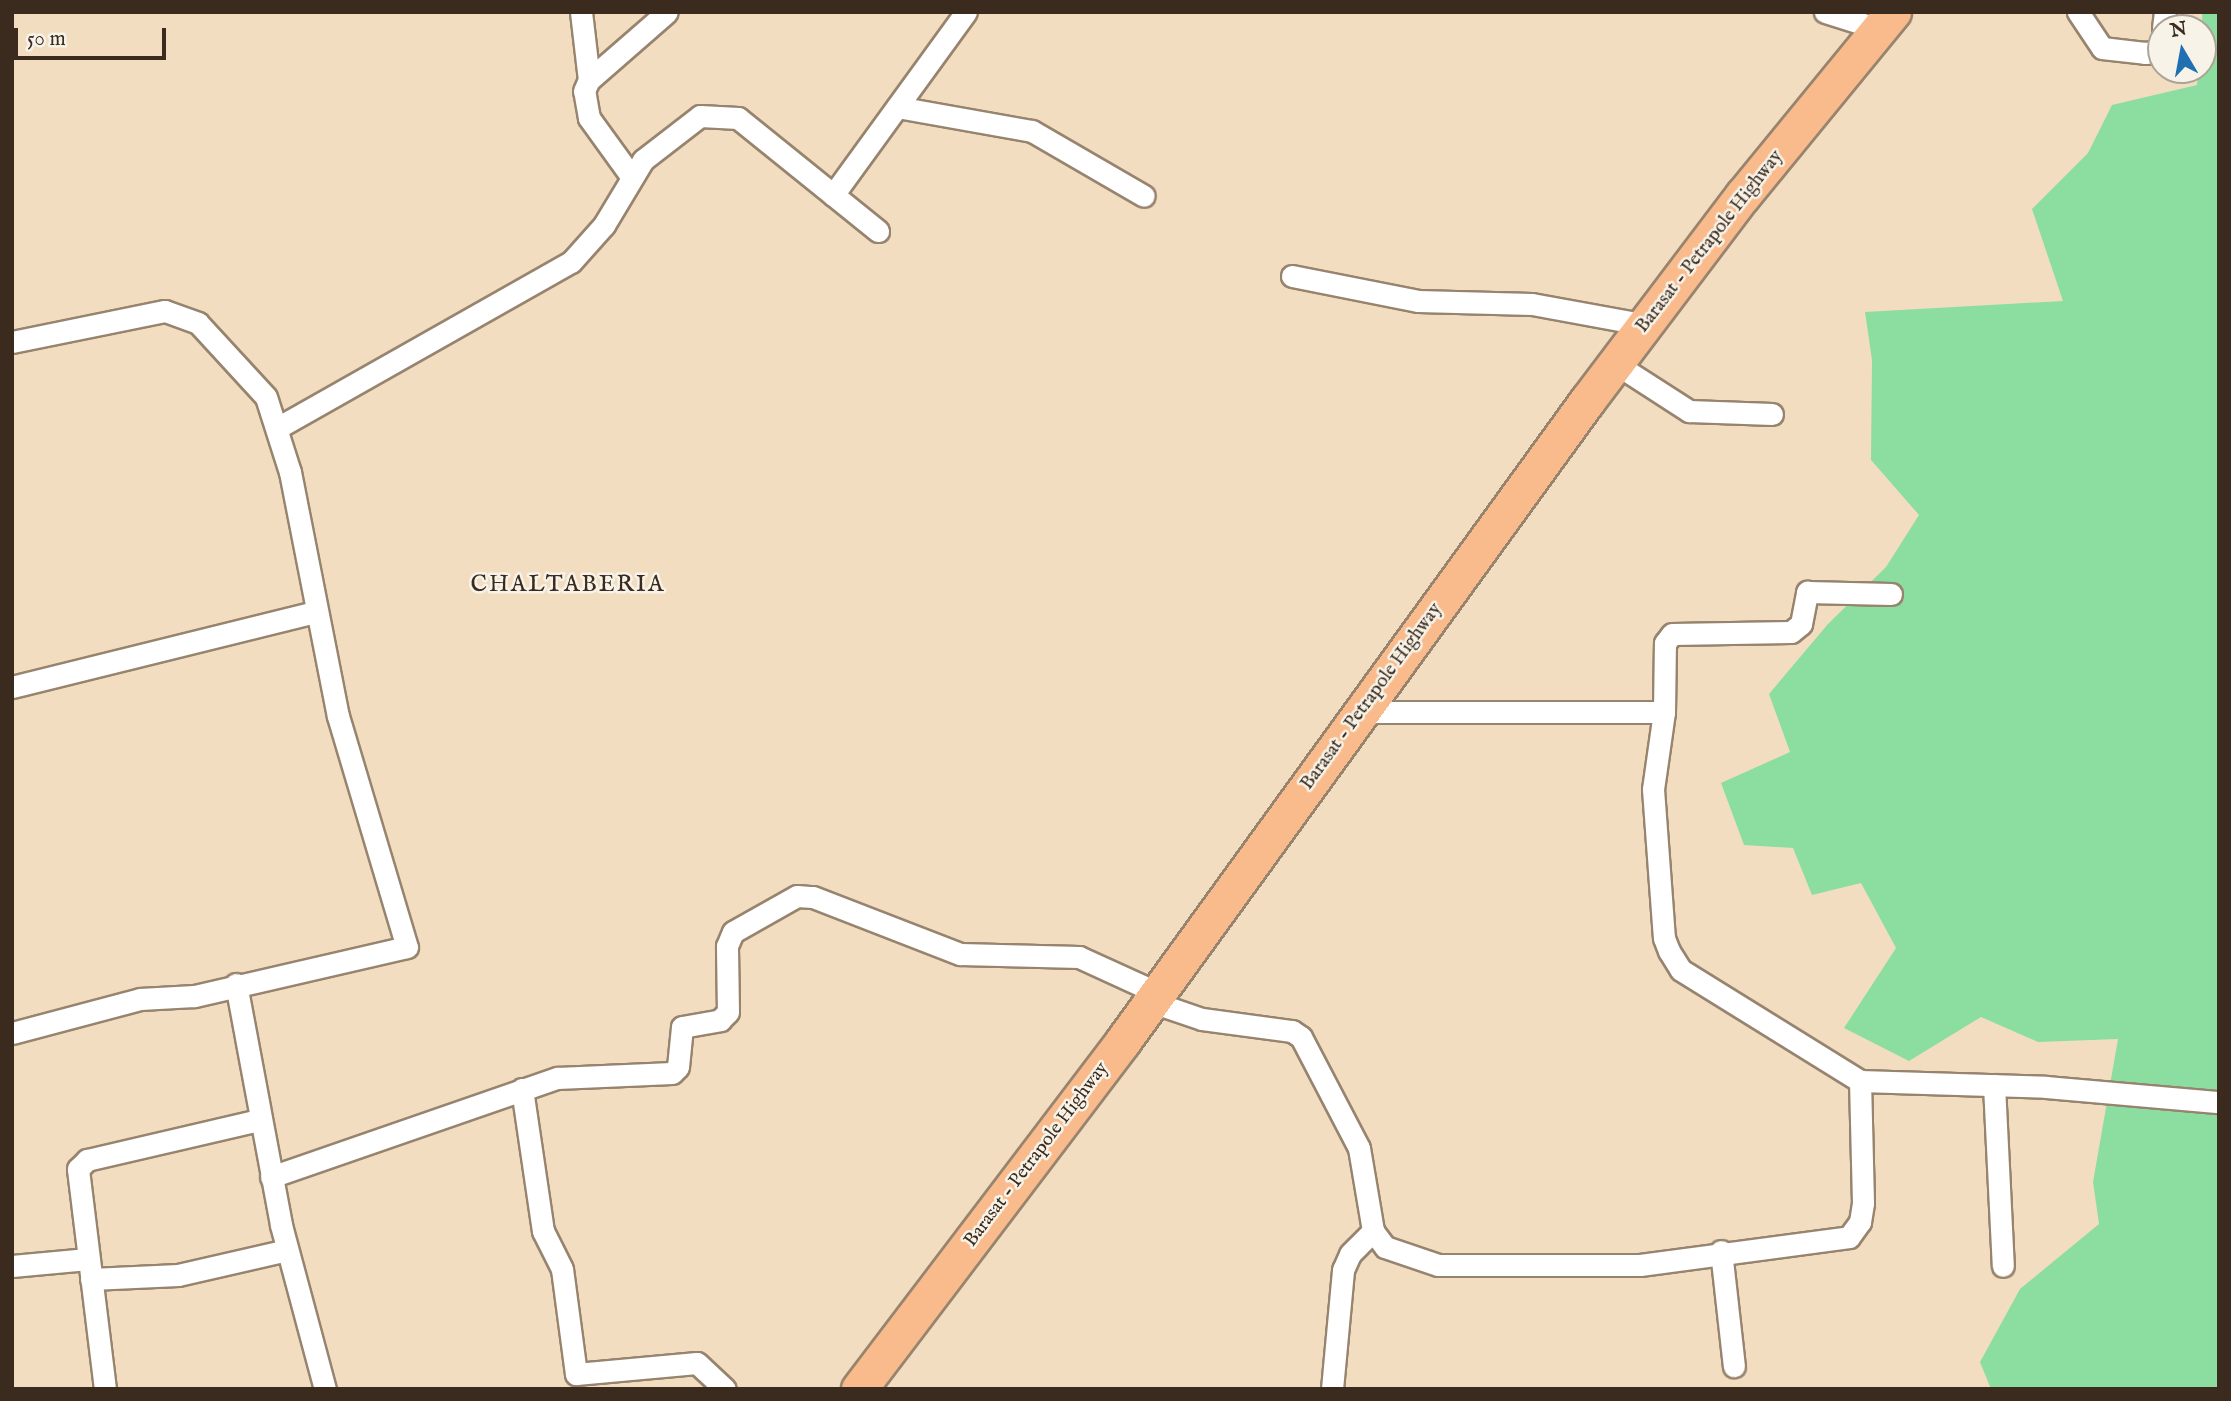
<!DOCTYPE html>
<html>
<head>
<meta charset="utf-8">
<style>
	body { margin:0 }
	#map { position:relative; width:2231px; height:1401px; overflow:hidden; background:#f3ddc0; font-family:"IM FELL English",serif }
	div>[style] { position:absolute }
	.green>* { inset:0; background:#8bde9f }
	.roads { filter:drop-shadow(2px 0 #97846f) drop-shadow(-2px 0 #97846f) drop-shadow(0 2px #97846f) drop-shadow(0 -2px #97846f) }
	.minor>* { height:21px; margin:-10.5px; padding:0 10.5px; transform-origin:10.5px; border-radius:10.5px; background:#fff }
	.trunk>* { height:35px; margin:-17.5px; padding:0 17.5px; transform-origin:17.5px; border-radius:17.5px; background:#fabb8c }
	span { translate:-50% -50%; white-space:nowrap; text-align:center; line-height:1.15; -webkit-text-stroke:5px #f7f3e8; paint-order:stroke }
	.street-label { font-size:19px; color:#3b2a1e }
	.quarter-label { font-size:23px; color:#3b2a1e; letter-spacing:2px }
	.frame { position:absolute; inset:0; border:14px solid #3b2a1e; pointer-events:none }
	.north { position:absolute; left:2147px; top:14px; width:70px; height:70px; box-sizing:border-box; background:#f7f3e8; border:2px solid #aca397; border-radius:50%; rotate:350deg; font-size:19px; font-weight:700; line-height:28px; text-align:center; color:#3b2a1e }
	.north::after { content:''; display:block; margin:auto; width:24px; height:32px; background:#1f6fb2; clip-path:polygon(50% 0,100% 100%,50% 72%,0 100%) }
	.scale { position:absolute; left:14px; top:28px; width:152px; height:32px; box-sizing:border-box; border:4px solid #3b2a1e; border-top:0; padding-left:9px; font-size:21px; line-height:24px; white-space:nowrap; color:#3b2a1e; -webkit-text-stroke:5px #f7f3e8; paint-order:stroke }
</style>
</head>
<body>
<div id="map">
	<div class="green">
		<i style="clip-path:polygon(2202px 12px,2219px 12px,2219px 1389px,1991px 1389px,1980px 1362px,2020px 1289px,2099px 1224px,2093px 1182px,2118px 1039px,2038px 1042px,1981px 1017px,1909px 1061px,1844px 1028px,1896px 948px,1861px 883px,1812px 895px,1793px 848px,1744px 845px,1721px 783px,1790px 752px,1769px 694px,1828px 624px,1886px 567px,1919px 515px,1871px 460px,1872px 360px,1865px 312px,2063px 301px,2032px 209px,2088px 153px,2112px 105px,2197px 85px,2198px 70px,2203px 70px)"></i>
	</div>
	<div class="roads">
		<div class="minor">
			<i style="left:581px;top:12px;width:68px;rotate:83.3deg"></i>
			<i style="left:1825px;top:12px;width:57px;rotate:17.5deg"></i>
			<i style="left:2078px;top:12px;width:43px;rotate:56.3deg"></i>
			<i style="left:2102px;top:48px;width:43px;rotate:6.6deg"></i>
			<i style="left:2145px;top:53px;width:14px;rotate:-8deg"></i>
			<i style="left:2159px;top:51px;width:8px;rotate:-76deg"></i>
			<i style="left:2163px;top:28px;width:16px;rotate:-83deg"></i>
			<i style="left:897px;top:107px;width:137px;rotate:10.1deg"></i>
			<i style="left:1032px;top:131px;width:129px;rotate:30.1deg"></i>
			<i style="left:631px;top:176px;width:72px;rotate:-125.9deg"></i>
			<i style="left:589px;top:118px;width:27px;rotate:-100deg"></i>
			<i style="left:584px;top:91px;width:12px;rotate:-66deg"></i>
			<i style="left:589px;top:80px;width:103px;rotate:-41.1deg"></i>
			<i style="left:833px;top:195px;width:226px;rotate:-54deg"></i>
			<i style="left:1292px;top:276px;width:128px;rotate:11.2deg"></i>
			<i style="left:1418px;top:301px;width:114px;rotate:1.5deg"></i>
			<i style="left:1532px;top:304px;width:116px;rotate:10.4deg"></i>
			<i style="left:12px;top:342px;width:156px;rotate:-11.5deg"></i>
			<i style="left:165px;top:311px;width:35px;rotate:20deg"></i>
			<i style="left:198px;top:323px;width:100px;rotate:47.4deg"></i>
			<i style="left:266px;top:397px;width:79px;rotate:72.3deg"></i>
			<i style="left:290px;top:472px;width:249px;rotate:78.9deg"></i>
			<i style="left:338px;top:716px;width:241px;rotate:73.4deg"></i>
			<i style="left:407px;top:947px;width:219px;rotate:167deg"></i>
			<i style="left:194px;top:996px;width:54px;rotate:176.8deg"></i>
			<i style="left:140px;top:999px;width:132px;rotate:165.1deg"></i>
			<i style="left:1616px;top:364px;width:87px;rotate:32.8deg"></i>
			<i style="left:1689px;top:411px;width:83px;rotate:2.1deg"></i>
			<i style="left:279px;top:427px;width:335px;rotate:-29.5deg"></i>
			<i style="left:571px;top:262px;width:50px;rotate:-48.3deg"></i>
			<i style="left:604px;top:225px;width:76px;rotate:-59deg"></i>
			<i style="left:643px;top:160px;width:72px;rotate:-37.7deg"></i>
			<i style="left:700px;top:116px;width:38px;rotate:3deg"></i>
			<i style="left:738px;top:118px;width:180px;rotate:38.9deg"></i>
			<i style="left:12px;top:687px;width:311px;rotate:-13.9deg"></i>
			<i style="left:1360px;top:712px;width:304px"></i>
			<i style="left:1664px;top:712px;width:78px;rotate:98.1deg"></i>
			<i style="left:1653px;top:789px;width:149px;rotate:85.8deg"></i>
			<i style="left:1664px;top:938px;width:14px;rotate:69deg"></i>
			<i style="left:1669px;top:951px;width:22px;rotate:58deg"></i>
			<i style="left:1681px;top:970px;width:211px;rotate:31.8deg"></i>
			<i style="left:1860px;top:1081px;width:186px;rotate:1.8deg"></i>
			<i style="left:2046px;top:1087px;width:174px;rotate:5deg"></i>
			<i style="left:1664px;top:712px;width:69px;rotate:-89.2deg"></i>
			<i style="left:1665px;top:643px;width:11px;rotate:-52deg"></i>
			<i style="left:1672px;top:634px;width:119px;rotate:-1deg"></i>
			<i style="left:1791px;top:632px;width:13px;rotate:-39deg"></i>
			<i style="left:1801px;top:624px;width:33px;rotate:-79deg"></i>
			<i style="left:1807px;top:592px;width:84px;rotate:1.4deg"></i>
			<i style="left:236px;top:984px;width:245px;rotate:79.4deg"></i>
			<i style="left:281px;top:1225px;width:170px;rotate:75deg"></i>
			<i style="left:1152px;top:1002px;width:53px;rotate:18.8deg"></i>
			<i style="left:1202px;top:1019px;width:91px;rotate:7.6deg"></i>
			<i style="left:1292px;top:1031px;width:11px;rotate:34deg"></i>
			<i style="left:1301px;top:1037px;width:125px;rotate:62.4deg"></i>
			<i style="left:1359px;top:1148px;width:84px;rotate:80.4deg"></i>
			<i style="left:1373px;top:1231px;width:20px;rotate:53deg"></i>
			<i style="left:1385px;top:1247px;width:56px;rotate:18.8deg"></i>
			<i style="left:1438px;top:1265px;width:202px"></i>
			<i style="left:1640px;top:1265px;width:211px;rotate:-7.6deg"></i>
			<i style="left:1849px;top:1237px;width:19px;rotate:-54deg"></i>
			<i style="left:1860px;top:1222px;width:19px;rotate:-81deg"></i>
			<i style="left:1863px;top:1203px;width:122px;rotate:-91.4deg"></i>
			<i style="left:1994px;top:1085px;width:181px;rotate:87.2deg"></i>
			<i style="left:522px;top:1089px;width:144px;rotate:81.6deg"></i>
			<i style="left:543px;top:1231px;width:42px;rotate:63.4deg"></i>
			<i style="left:562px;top:1269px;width:106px;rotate:82.4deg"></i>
			<i style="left:576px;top:1374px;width:121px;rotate:-5.2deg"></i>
			<i style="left:697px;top:1363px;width:38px;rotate:43deg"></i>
			<i style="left:271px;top:1177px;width:303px;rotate:-19.1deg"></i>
			<i style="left:557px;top:1078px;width:115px;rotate:-2.5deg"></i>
			<i style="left:672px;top:1073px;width:8px;rotate:-45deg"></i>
			<i style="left:678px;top:1067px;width:40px;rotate:-84.3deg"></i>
			<i style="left:682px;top:1027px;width:39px;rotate:-10deg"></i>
			<i style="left:720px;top:1020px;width:11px;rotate:-45deg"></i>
			<i style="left:728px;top:1012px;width:66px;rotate:-90.9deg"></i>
			<i style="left:727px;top:946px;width:15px;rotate:-67deg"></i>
			<i style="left:733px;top:932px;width:73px;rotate:-29.4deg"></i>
			<i style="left:797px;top:896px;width:16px;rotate:4deg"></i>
			<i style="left:813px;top:897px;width:158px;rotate:21.2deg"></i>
			<i style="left:960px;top:954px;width:119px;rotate:1.4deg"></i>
			<i style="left:1079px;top:957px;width:87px;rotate:24.5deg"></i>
			<i style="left:1721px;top:1251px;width:116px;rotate:83.6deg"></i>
			<i style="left:12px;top:1266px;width:76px;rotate:-5.3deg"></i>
			<i style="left:91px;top:1279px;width:87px;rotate:-2.6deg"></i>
			<i style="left:178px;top:1275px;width:112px;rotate:-12.9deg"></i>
			<i style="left:105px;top:1389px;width:222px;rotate:-97deg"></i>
			<i style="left:78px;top:1169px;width:13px;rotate:-45deg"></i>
			<i style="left:87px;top:1160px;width:177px;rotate:-13.1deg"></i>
			<i style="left:1332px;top:1389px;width:120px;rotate:-84.7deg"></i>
			<i style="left:1343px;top:1270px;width:17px;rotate:-66deg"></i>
			<i style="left:1350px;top:1254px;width:33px;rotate:-45deg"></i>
		</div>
		<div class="trunk">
			<i style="left:859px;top:1389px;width:437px;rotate:-52.8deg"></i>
			<i style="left:1123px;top:1041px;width:791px;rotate:-54.06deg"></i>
			<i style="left:1587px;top:401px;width:258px;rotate:-52.9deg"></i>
			<i style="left:1743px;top:195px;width:237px;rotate:-50.7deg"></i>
		</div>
	</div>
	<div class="street-label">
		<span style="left:1710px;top:242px;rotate:-52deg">Barasat - Petrapole Highway</span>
		<span style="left:1372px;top:697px;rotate:-54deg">Barasat - Petrapole Highway</span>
		<span style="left:1037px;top:1155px;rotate:-53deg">Barasat - Petrapole Highway</span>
	</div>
	<div class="quarter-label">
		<span style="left:568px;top:585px">CHALTABERIA</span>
	</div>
	<div class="frame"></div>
	<div class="north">N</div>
	<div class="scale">50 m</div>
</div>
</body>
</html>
